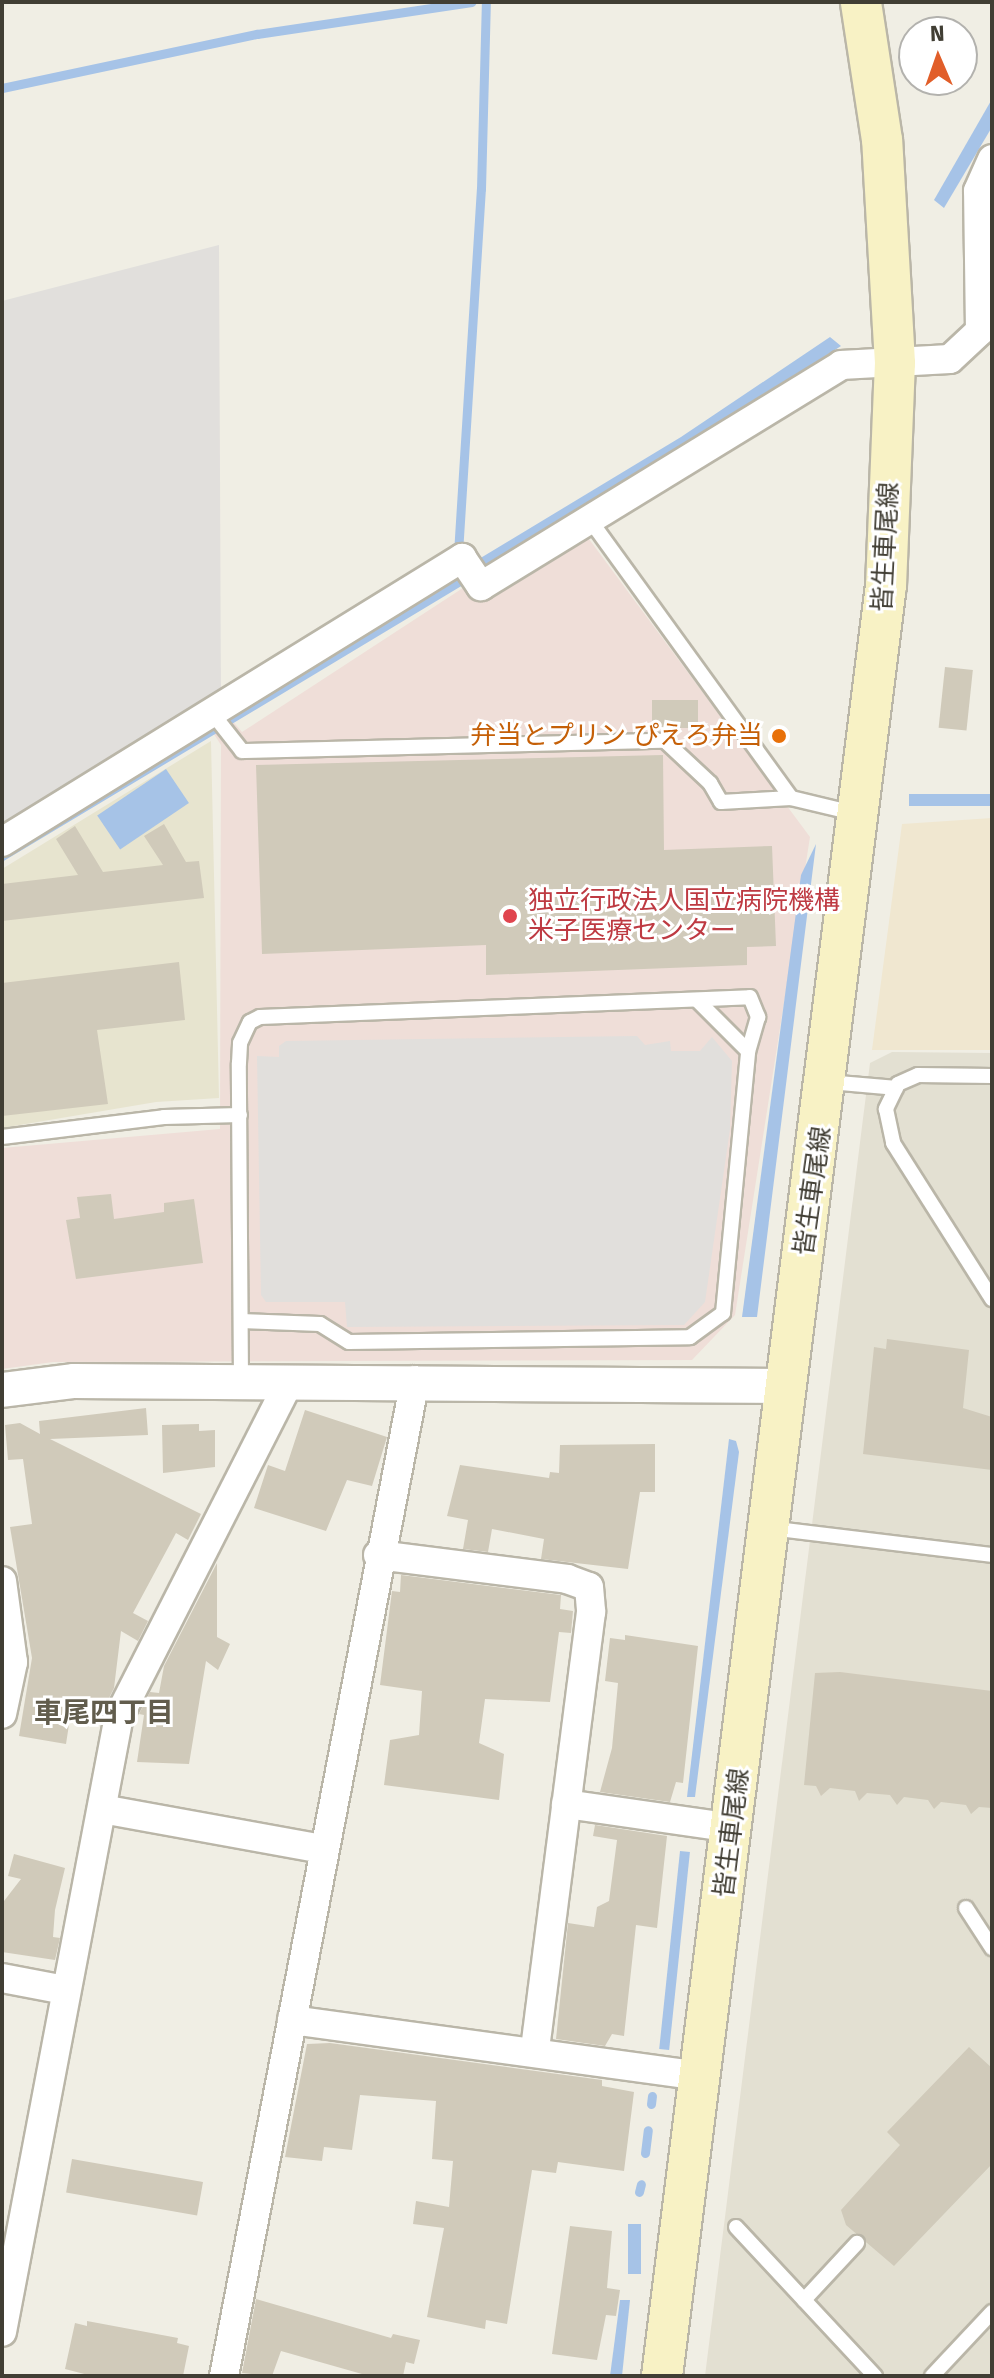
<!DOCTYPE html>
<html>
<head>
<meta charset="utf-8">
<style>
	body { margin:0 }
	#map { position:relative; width:994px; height:2378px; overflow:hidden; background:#f0eee4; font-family:"Fira Sans","Noto Sans JP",sans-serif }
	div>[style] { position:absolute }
	.residential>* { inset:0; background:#e3e0d2 }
	.commercial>* { inset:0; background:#f0e7d0 }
	.education>* { inset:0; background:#e7e4cf }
	.medical>* { inset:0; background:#efded8 }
	.parking>* { inset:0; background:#e1dfdc }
	.water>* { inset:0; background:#a6c3e7; transform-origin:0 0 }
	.stream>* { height:9px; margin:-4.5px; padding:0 4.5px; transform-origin:4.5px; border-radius:4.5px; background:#a6c3e7 }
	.building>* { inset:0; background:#d0caba; transform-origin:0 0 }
	.roads { filter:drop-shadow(2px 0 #bab6a8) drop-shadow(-2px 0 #bab6a8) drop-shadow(0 2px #bab6a8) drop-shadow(0 -2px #bab6a8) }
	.service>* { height:14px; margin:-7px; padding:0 7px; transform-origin:7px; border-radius:7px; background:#fff }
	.minor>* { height:28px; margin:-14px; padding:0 14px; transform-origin:14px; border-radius:14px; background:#fff }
	.tertiary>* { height:34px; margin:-17px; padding:0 17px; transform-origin:17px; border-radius:17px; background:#fff }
	.secondary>* { height:40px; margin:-20px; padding:0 20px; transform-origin:20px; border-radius:20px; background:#f8f2c5 }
	.dots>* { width:22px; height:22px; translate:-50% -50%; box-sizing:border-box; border:4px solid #fff; border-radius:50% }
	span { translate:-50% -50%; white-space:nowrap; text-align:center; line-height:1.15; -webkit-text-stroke:6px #fff; paint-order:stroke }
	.street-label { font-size:26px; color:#413e34 }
	.food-label { font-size:26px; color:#c56008 }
	.right { translate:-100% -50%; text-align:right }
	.health-label { font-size:26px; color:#be3a42 }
	.left { translate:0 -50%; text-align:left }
	.neighbourhood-label { font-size:28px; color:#625d4d; font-weight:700 }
	.frame { position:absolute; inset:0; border:4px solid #413e34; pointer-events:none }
	.north { position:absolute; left:898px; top:16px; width:80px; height:80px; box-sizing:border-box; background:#fff; border:2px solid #b3b2ae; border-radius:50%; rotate:358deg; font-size:22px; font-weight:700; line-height:32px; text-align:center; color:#413e34 }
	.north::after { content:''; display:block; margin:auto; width:28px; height:36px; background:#e15e29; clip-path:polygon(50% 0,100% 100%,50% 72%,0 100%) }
</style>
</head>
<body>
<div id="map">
	<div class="residential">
		<i style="clip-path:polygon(892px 1052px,992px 1053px,992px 2376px,705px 2376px,870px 1063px)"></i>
	</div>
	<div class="commercial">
		<i style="clip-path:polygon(992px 818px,992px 1050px,872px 1050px,902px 824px)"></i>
	</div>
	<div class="education">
		<i style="clip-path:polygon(211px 741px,219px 1098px,156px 1102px,2px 1128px,2px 869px)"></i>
	</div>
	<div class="medical">
		<i style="clip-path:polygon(583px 531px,810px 837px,735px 1315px,692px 1360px,53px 1362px,2px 1369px,2px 1148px,220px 1129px,221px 745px,206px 722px,224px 711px,242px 732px,466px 586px)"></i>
	</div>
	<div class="parking">
		<i style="clip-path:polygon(219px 245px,221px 702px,2px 836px,2px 301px)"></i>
		<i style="clip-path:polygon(637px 1036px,645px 1045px,670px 1041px,671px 1051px,700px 1051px,712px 1037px,732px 1061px,730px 1129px,705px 1302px,684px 1325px,347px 1327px,345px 1302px,266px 1302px,261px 1295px,257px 1056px,279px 1057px,279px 1046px,286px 1041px)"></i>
	</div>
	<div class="water">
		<i style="clip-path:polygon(992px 99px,992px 127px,944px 208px,934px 200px)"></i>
		<i style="clip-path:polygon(830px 337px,841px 346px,583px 513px,2px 862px,2px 847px,681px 437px)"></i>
		<i style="left:166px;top:769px;width:41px;height:83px;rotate:56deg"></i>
		<i style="left:992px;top:794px;width:12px;height:83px;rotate:90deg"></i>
		<i style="clip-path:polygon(816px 844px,757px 1317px,742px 1317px,801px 875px)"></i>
		<i style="clip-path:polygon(729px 1439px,736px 1441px,739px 1452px,695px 1797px,687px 1797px)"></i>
		<i style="left:680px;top:1851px;width:10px;height:199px;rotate:6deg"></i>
		<i style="left:628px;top:2224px;width:13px;height:50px"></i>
		<i style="clip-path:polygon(620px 2300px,630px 2300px,622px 2376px,610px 2376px)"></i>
	</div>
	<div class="stream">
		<i style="left:2px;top:88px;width:261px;rotate:-12deg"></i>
		<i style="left:257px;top:34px;width:217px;rotate:-8.5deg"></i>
		<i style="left:458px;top:553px;width:365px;rotate:-86.4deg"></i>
		<i style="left:481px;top:189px;width:187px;rotate:-88.5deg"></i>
		<i style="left:651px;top:2104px;width:8px;rotate:-83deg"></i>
		<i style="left:645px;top:2153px;width:23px;rotate:-83deg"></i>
		<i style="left:639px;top:2192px;width:8px;rotate:-76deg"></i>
	</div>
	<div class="building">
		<i style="left:945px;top:667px;width:28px;height:61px;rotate:6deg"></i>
		<i style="left:698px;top:700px;width:28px;height:46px;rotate:90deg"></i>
		<i style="clip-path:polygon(663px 755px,664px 850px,772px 846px,776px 946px,747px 947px,747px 965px,486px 975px,486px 945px,262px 954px,256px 765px)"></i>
		<i style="clip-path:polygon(164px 824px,186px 862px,199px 861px,204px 898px,2px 921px,2px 884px,78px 875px,56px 839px,75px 826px,103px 872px,163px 865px,144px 836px)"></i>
		<i style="clip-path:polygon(179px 962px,185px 1020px,97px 1030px,108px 1104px,2px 1116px,2px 983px)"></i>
		<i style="clip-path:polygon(111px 1194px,114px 1219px,164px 1212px,164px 1203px,194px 1199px,203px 1263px,76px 1279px,66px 1220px,80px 1218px,77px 1197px)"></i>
		<i style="clip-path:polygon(887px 1339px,969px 1350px,963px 1408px,992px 1417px,992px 1470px,863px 1454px,874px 1347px,886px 1349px)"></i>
		<i style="clip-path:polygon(146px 1408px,148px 1435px,50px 1439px,201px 1514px,188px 1540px,176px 1533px,133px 1613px,148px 1621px,138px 1641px,121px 1631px,114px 1688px,104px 1708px,72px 1705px,66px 1744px,19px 1736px,32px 1658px,10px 1527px,32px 1524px,23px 1459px,8px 1460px,5px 1425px,20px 1423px,40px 1434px,39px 1421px)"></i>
		<i style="clip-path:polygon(305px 1410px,387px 1437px,372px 1486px,347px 1480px,326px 1531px,254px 1508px,268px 1465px,285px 1471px)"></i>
		<i style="clip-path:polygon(199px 1424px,199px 1431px,215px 1430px,215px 1467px,163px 1473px,162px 1425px)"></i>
		<i style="clip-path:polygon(655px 1444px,655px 1492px,640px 1492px,628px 1569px,541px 1559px,544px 1539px,492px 1529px,488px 1552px,463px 1549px,468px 1520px,447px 1516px,460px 1465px,549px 1478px,550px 1472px,559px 1473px,560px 1445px)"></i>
		<i style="clip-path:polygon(217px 1563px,217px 1637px,230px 1644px,218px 1670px,206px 1661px,189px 1764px,137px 1762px,144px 1715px,139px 1714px,150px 1692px,159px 1693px,164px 1666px)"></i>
		<i style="clip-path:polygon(401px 1575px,561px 1595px,560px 1609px,573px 1611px,571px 1633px,559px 1632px,550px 1702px,485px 1699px,479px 1743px,504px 1754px,499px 1800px,384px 1785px,390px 1740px,419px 1735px,422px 1691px,380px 1685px,392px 1591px,400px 1592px)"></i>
		<i style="clip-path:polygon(625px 1635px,698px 1646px,683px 1783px,676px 1782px,670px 1802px,600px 1792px,612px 1748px,618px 1683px,605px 1681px,610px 1638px,625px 1640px)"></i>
		<i style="clip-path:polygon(840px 1672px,992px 1691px,992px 1808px,979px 1807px,971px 1814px,966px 1805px,941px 1802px,934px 1809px,928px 1800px,904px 1797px,897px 1805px,890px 1795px,867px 1793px,859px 1801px,855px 1791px,830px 1788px,821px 1796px,816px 1786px,804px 1785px,815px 1673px)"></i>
		<i style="clip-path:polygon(595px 1825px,667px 1836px,657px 1928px,636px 1925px,624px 2036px,612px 2034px,605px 2046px,556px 2039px,568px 1923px,594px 1927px,597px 1907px,609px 1901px,617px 1840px,593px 1836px)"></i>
		<i style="clip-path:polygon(14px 1854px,65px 1868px,55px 1910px,53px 1937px,60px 1938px,55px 1960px,2px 1952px,4px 1901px,21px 1879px,8px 1876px)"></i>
		<i style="clip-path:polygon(330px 2043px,602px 2080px,602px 2086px,634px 2092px,624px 2171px,558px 2162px,556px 2173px,532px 2170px,507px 2324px,486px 2320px,485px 2329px,427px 2317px,444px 2228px,413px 2224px,416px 2201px,449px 2207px,453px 2161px,432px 2159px,436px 2101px,360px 2095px,352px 2150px,324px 2147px,322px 2161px,285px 2157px,307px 2044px)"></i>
		<i style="clip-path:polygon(969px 2047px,992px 2068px,992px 2164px,894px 2266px,846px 2225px,841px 2210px,900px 2145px,887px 2132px)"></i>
		<i style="left:72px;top:2159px;width:133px;height:34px;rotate:10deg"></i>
		<i style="clip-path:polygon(570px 2226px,612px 2231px,607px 2288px,620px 2290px,616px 2316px,606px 2315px,597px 2360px,552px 2354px)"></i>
		<i style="clip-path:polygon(256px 2299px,391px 2338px,393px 2334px,420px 2340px,414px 2364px,406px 2362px,403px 2376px,362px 2374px,281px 2351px,272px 2376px,242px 2373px)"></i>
		<i style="clip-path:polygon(87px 2321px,178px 2338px,177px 2343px,189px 2346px,183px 2376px,92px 2376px,65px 2369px,75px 2323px,87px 2326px)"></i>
	</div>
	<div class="roads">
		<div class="service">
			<i style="left:590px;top:520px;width:343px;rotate:54.1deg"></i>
			<i style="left:791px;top:798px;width:65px;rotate:13.4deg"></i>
			<i style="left:209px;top:709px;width:53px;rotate:51.8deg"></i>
			<i style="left:242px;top:751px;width:423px;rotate:-1.4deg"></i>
			<i style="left:665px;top:741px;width:62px;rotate:43deg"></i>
			<i style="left:710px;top:783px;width:22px;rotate:60deg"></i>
			<i style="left:721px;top:802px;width:70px;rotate:-3.3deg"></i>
			<i style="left:992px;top:1076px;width:74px;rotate:-179.2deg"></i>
			<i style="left:918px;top:1075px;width:22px;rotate:156deg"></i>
			<i style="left:898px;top:1084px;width:28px;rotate:116deg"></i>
			<i style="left:886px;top:1109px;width:35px;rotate:78deg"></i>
			<i style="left:893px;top:1143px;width:185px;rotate:57.6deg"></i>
			<i style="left:828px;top:1082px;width:68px;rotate:5deg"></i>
			<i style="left:2px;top:1137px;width:163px;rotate:-7deg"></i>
			<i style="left:164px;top:1117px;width:76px;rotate:-1.5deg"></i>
			<i style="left:241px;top:1321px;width:79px;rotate:2.2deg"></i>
			<i style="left:320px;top:1324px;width:34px;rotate:32deg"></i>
			<i style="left:349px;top:1342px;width:341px;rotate:-0.8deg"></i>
			<i style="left:690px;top:1337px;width:41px;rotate:-36deg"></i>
			<i style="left:723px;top:1313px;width:263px;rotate:-84.5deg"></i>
			<i style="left:748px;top:1051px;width:71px;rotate:-135deg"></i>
			<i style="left:241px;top:1381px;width:318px;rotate:-90.4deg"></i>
			<i style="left:239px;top:1063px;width:20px;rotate:-87deg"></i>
			<i style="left:240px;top:1043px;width:23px;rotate:-65deg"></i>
			<i style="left:250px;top:1022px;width:11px;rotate:-27deg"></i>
			<i style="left:260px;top:1017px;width:490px;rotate:-2.3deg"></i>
			<i style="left:750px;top:997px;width:22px;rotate:68deg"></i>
			<i style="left:758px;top:1017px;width:35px;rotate:106deg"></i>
			<i style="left:769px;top:1528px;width:225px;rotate:6.9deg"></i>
			<i style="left:966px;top:1908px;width:48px;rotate:57deg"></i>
			<i style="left:736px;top:2227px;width:204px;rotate:47deg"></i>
			<i style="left:804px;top:2300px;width:78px;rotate:-47.1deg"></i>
			<i style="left:932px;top:2376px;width:88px;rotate:-46.8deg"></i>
		</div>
		<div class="minor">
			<i style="left:2px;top:842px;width:541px;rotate:-31.69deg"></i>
			<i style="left:462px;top:558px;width:34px;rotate:56deg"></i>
			<i style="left:481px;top:586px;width:422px;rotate:-31.5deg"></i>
			<i style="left:841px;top:365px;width:109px;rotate:-3.2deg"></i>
			<i style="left:950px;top:359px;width:41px;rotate:-43deg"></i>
			<i style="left:980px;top:331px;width:140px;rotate:-90.8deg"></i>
			<i style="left:978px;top:191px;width:35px;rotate:-66deg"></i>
			<i style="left:378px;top:1555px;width:191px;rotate:7.2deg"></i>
			<i style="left:567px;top:1579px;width:23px;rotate:20deg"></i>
			<i style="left:589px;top:1587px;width:25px;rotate:85deg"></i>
			<i style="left:591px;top:1612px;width:443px;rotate:97.3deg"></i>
			<i style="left:2px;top:1581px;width:82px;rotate:82.3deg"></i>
			<i style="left:13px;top:1662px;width:53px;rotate:101.9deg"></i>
			<i style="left:566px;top:1804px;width:168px;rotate:8.2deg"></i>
			<i style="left:102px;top:1809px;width:224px;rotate:10.3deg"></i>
			<i style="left:2px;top:1978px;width:64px;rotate:10.8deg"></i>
			<i style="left:292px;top:2020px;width:414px;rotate:7.8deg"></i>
			<i style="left:2px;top:2332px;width:627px;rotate:-79.25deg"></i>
			<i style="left:119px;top:1716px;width:376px;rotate:-63deg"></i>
			<i style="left:224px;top:2376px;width:1014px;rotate:-79.14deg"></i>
		</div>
		<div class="tertiary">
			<i style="left:2px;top:1390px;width:73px;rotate:-7.1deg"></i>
			<i style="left:74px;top:1381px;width:713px;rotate:0.4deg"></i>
		</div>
		<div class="secondary">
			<i style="left:662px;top:2376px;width:1804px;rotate:-82.87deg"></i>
			<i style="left:886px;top:586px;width:223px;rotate:-87.7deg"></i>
			<i style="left:895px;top:363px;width:223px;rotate:-93.3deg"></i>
			<i style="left:882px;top:140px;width:140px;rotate:-98.7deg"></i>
		</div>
	</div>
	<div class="dots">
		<i style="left:779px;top:736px;background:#e8710a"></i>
		<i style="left:510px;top:916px;background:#e0444e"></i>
	</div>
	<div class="street-label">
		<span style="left:886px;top:547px;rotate:-87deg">皆生車尾線</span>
		<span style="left:813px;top:1191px;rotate:-82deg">皆生車尾線</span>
		<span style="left:732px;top:1833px;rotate:-83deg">皆生車尾線</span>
	</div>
	<div class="food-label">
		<span class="right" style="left:763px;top:736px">弁当とプリン ぴえろ弁当</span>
	</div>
	<div class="health-label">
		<span class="left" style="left:528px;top:916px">独立行政法人国立病院機構<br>米子医療センター</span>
	</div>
	<div class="neighbourhood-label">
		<span style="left:104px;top:1713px">車尾四丁目</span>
	</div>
	<div class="frame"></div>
	<div class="north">N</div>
</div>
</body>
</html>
